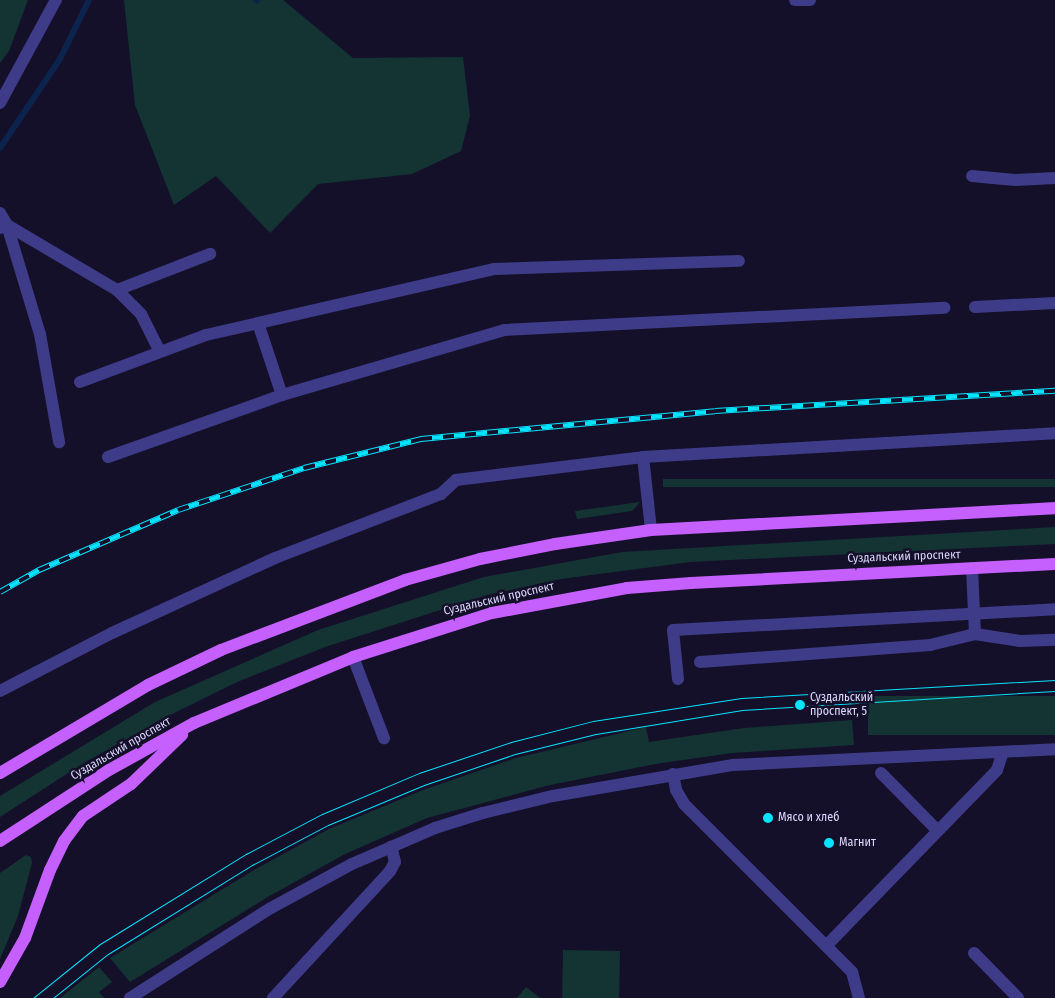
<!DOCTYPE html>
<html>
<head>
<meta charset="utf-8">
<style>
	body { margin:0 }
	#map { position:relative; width:1055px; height:998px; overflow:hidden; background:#15102a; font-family:"Fira Sans Condensed",sans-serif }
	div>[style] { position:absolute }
	.green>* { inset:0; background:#133433; transform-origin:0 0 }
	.stream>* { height:6px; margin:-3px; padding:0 3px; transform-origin:3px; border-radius:3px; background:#0c244d }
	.minor>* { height:12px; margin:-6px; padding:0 6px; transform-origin:6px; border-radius:6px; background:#3e3b89 }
	.major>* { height:12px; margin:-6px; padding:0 6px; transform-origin:6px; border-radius:6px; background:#c560ff }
	.tram>* { height:1px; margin:-0.5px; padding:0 0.5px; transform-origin:0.5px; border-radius:0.5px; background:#05e4ff }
	.rail>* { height:5.5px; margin-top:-2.75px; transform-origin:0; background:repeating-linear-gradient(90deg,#15102a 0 11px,#05e4ff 0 22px); box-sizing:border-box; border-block:1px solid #05e4ff }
	.dots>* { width:14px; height:14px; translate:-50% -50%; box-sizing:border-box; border:2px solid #15102a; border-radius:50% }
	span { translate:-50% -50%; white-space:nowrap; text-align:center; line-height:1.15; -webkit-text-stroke:5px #15102a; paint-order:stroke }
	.street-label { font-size:12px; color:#ded9ff }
	.poi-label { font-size:12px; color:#ded9ff }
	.left { translate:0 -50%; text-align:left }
</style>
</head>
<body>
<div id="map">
	<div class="green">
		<i style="clip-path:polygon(0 0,28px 0,9px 51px,0 63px)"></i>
		<i style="clip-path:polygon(124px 0,283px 0,353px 58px,463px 57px,470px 116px,461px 151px,412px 174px,318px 184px,270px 233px,216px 176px,174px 205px,135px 105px)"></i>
		<i style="left:1055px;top:479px;width:8px;height:392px;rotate:90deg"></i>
		<i style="clip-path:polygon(640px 502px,632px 511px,577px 519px,575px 511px)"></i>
		<i style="clip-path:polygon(1055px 527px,1055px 544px,690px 562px,561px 579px,487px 595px,325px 647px,237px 682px,164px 718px,82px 764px,0 817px,0 796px,155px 702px,318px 630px,484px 577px,622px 552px)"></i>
		<i style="left:1055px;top:696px;width:39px;height:187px;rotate:90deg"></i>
		<i style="clip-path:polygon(852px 720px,854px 745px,732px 753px,655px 764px,550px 785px,427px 818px,345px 854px,266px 898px,130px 982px,110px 958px,254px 870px,329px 829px,423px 790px,516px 758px,646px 727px,649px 742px,744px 728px)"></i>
		<i style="clip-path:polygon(26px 855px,31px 857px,32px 863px,18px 916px,0 959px,0 873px)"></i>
		<i style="left:563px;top:950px;width:57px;height:48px;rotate:1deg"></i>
		<i style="clip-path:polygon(99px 967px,112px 982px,99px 992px,104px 998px,60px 998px)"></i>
		<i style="clip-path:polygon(526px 987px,540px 998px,517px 998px)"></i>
	</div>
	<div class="stream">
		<i style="left:256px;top:0;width:1px;rotate:45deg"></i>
		<i style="left:0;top:148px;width:107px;rotate:-56deg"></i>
		<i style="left:60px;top:59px;width:66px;rotate:-63.8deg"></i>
	</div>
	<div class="minor">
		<i style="left:795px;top:0;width:15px"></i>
		<i style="left:0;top:103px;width:117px;rotate:-61.5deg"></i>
		<i style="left:972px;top:176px;width:43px;rotate:5.3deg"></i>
		<i style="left:1015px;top:180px;width:40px;rotate:-2.9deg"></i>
		<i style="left:0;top:213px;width:14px;rotate:60deg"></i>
		<i style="left:7px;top:225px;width:128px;rotate:30.6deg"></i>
		<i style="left:117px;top:290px;width:34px;rotate:45deg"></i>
		<i style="left:141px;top:314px;width:42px;rotate:63.4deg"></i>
		<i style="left:0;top:228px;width:8px;rotate:-23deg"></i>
		<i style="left:7px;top:225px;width:114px;rotate:73.2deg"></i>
		<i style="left:40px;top:334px;width:110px;rotate:80deg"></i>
		<i style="left:117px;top:290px;width:100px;rotate:-21.2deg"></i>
		<i style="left:975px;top:307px;width:80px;rotate:-2.9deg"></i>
		<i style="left:258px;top:323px;width:76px;rotate:71.6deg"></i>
		<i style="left:80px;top:382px;width:134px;rotate:-20.5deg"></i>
		<i style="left:206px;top:335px;width:295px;rotate:-12.9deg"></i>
		<i style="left:494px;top:269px;width:245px;rotate:-1.9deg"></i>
		<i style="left:108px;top:457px;width:185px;rotate:-19.6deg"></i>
		<i style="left:282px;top:395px;width:231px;rotate:-16.3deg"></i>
		<i style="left:504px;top:330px;width:441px;rotate:-2.9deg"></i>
		<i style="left:643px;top:457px;width:73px;rotate:83.7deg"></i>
		<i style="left:972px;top:568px;width:66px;rotate:87.4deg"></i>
		<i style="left:353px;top:657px;width:87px;rotate:69.1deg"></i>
		<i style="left:700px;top:662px;width:231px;rotate:-4.2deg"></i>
		<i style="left:930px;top:645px;width:46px;rotate:-13.7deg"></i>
		<i style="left:975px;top:634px;width:46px;rotate:8.8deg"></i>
		<i style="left:1020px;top:641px;width:35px;rotate:-2deg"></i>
		<i style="left:678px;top:679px;width:49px;rotate:-95.8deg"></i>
		<i style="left:673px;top:630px;width:383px;rotate:-3.1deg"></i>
		<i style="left:0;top:691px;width:126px;rotate:-27.4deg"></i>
		<i style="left:112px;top:633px;width:179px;rotate:-24.7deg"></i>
		<i style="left:275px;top:558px;width:178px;rotate:-21.1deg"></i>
		<i style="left:441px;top:494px;width:21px;rotate:-43deg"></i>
		<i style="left:456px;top:480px;width:188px;rotate:-7deg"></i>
		<i style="left:643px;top:457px;width:413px;rotate:-3.3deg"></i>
		<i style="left:881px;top:773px;width:81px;rotate:45.5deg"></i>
		<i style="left:673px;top:774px;width:16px;rotate:79deg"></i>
		<i style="left:676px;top:790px;width:16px;rotate:60deg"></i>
		<i style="left:684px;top:804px;width:238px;rotate:45deg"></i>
		<i style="left:852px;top:972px;width:27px;rotate:75deg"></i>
		<i style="left:827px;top:945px;width:244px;rotate:-45.8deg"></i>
		<i style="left:997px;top:770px;width:19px;rotate:-72deg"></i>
		<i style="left:974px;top:953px;width:63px;rotate:45.6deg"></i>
		<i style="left:130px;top:998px;width:167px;rotate:-32.6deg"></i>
		<i style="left:271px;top:908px;width:92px;rotate:-28.5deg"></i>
		<i style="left:352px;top:864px;width:90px;rotate:-23.4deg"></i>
		<i style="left:435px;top:828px;width:50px;rotate:-17.4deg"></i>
		<i style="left:483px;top:813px;width:72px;rotate:-13.7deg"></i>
		<i style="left:553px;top:796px;width:183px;rotate:-9.8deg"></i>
		<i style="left:733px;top:765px;width:322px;rotate:-2.8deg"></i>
		<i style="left:273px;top:998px;width:173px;rotate:-47.3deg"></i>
		<i style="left:390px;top:871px;width:10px;rotate:-61deg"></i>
		<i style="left:395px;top:862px;width:16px;rotate:-104deg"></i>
	</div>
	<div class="major">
		<i style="left:0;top:773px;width:172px;rotate:-30.7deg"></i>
		<i style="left:148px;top:685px;width:81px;rotate:-25.6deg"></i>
		<i style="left:221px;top:650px;width:197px;rotate:-20.8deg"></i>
		<i style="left:405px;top:580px;width:78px;rotate:-15.6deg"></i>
		<i style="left:480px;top:559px;width:76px;rotate:-11.3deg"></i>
		<i style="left:555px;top:544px;width:97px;rotate:-8.3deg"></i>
		<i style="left:651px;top:530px;width:405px;rotate:-3.1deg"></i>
		<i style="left:0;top:841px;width:130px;rotate:-33.1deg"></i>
		<i style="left:109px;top:770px;width:97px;rotate:-28.9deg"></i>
		<i style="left:194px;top:723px;width:172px;rotate:-22.5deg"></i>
		<i style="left:353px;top:657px;width:146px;rotate:-17.6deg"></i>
		<i style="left:492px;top:613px;width:137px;rotate:-10.5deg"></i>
		<i style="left:627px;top:588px;width:64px;rotate:-4.5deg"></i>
		<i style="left:691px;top:583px;width:364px;rotate:-3deg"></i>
		<i style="left:0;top:982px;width:51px;rotate:-60.4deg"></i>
		<i style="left:25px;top:938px;width:72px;rotate:-69.8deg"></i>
		<i style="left:50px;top:870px;width:32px;rotate:-64deg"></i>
		<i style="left:64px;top:841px;width:31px;rotate:-53deg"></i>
		<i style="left:83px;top:816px;width:58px;rotate:-33.7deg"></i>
		<i style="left:131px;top:784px;width:71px;rotate:-43.9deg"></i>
	</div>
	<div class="tram">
		<i style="left:33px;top:998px;width:86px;rotate:-38.9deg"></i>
		<i style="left:100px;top:944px;width:172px;rotate:-31.7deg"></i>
		<i style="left:246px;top:854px;width:86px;rotate:-27.8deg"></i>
		<i style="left:322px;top:814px;width:105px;rotate:-22.9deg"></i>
		<i style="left:419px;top:773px;width:97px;rotate:-18.6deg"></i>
		<i style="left:511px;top:742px;width:85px;rotate:-14.4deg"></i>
		<i style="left:593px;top:721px;width:150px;rotate:-8.8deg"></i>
		<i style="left:741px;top:698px;width:315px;rotate:-3.3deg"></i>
		<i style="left:53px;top:998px;width:70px;rotate:-38.7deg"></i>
		<i style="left:108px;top:954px;width:169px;rotate:-31.7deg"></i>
		<i style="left:252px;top:865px;width:86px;rotate:-27.8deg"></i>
		<i style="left:328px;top:825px;width:104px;rotate:-22.6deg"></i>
		<i style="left:424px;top:785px;width:96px;rotate:-18.8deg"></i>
		<i style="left:515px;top:754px;width:83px;rotate:-13.9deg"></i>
		<i style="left:596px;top:734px;width:148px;rotate:-9.3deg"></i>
		<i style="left:742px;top:710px;width:314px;rotate:-3.5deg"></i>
	</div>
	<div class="rail">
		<i style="left:0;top:592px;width:45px;rotate:-29.4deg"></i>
		<i style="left:39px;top:570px;width:151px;rotate:-23.3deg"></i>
		<i style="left:178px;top:510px;width:133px;rotate:-18.4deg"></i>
		<i style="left:304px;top:468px;width:121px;rotate:-13.9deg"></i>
		<i style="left:421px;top:439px;width:295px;rotate:-5.4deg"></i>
		<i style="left:715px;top:411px;width:341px;rotate:-3.4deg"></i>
	</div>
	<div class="dots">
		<i style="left:800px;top:705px;background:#05e4ff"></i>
		<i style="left:768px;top:818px;background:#05e4ff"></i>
		<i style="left:829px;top:843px;background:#05e4ff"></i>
	</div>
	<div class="street-label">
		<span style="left:904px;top:557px;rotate:-2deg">Суздальский проспект</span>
		<span style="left:499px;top:599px;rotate:-13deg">Суздальский проспект</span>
		<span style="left:121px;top:749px;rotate:-30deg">Суздальский проспект</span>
	</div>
	<div class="poi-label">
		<span class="left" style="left:810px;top:705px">Суздальский<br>проспект, 5</span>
		<span class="left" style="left:778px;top:818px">Мясо и хлеб</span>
		<span class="left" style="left:839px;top:843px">Магнит</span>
	</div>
</div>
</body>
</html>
